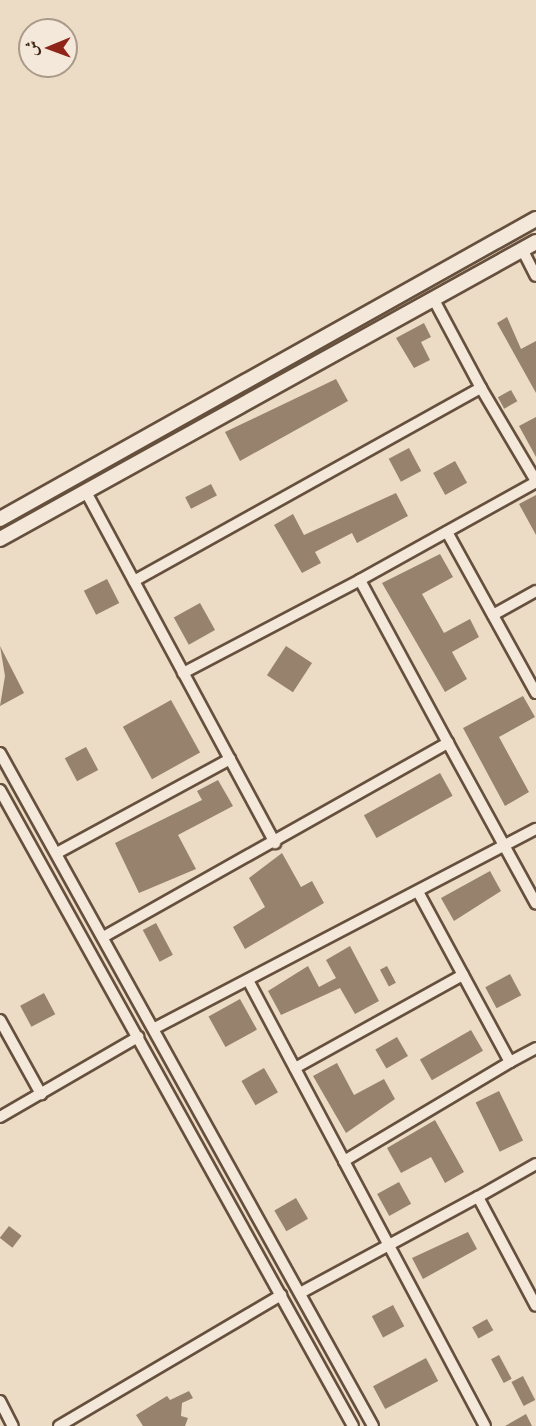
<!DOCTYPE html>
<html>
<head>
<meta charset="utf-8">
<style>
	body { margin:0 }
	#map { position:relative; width:536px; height:1426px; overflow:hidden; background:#ecdbc5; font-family:"Libre Bodoni",Amiri,serif }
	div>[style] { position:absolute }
	.building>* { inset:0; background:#97826e; transform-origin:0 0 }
	.roads { filter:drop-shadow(2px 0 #66503d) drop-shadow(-2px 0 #66503d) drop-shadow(0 2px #66503d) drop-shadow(0 -2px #66503d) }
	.minor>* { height:10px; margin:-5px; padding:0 5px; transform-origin:5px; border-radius:5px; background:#f3e8d9 }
	.tertiary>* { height:14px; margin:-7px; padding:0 7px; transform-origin:7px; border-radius:7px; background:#f3e8d9 }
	span { translate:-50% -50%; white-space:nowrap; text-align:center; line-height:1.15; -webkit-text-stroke:4.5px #f3e8d9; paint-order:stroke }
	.north { position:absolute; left:18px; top:18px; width:60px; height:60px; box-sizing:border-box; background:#f3e8d9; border:2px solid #a99989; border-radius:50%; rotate:269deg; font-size:16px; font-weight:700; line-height:24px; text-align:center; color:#3a2210 }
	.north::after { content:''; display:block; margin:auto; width:21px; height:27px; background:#8f2418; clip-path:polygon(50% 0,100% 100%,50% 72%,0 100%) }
</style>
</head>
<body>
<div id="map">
	<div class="building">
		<i style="clip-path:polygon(507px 317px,521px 349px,536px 341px,536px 393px,497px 323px)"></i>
		<i style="clip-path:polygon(424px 323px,431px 337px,421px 342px,430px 360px,414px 368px,396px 338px)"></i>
		<i style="clip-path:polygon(336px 379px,348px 401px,240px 461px,225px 432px)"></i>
		<i style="left:511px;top:390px;width:13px;height:15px;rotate:61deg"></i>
		<i style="clip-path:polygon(536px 417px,536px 457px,519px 426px)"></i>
		<i style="left:409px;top:448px;width:26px;height:23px;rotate:62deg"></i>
		<i style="left:455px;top:461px;width:25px;height:25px;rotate:61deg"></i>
		<i style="left:211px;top:484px;width:13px;height:29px;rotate:63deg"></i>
		<i style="clip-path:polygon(396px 493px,408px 516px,357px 543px,352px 533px,315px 552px,321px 563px,302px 573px,274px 525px,293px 514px,304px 535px)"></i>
		<i style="clip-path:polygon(536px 495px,536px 535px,519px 504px)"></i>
		<i style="clip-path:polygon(440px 554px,453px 577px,422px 594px,444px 633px,470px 619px,479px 637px,452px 652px,467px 679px,445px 692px,382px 583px)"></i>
		<i style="left:107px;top:579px;width:27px;height:26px;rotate:63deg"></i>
		<i style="left:200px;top:603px;width:31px;height:30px;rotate:61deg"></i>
		<i style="clip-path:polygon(0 646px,24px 693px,0 706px,5px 676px)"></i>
		<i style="left:286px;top:646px;width:31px;height:35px;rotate:33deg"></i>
		<i style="clip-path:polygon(523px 696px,535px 717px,499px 737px,529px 792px,505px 806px,463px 728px)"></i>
		<i style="left:171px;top:700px;width:60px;height:55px;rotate:61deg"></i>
		<i style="left:86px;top:747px;width:26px;height:24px;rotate:62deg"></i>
		<i style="left:440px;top:773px;width:26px;height:87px;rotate:61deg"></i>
		<i style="clip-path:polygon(218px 780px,233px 806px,178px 835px,196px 869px,139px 893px,115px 843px,202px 800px,197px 791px)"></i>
		<i style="clip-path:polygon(282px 853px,301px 887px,312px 881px,324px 903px,245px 949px,233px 927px,265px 907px,249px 878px)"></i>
		<i style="clip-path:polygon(490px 871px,501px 891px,454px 921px,441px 898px)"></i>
		<i style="left:156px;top:923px;width:36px;height:15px;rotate:62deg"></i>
		<i style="clip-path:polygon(350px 946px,379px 1001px,355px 1014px,340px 988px,281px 1015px,268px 991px,308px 966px,319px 987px,336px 978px,326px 960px)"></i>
		<i style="left:387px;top:966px;width:19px;height:8px;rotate:62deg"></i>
		<i style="left:510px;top:974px;width:24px;height:28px;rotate:62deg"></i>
		<i style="left:44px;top:993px;width:24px;height:27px;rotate:62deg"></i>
		<i style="left:240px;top:999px;width:35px;height:36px;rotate:61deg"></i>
		<i style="left:471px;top:1030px;width:24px;height:59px;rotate:60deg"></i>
		<i style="left:397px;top:1037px;width:22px;height:25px;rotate:60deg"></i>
		<i style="clip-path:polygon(337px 1063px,354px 1095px,384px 1079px,395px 1099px,346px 1133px,313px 1076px)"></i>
		<i style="left:264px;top:1068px;width:28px;height:26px;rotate:60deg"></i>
		<i style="left:499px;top:1091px;width:55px;height:26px;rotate:64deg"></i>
		<i style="clip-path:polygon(435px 1120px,464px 1172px,445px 1183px,431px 1157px,401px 1173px,387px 1148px)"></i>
		<i style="left:399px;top:1182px;width:25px;height:25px;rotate:61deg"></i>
		<i style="left:296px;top:1198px;width:24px;height:25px;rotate:60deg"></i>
		<i style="left:9px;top:1226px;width:16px;height:15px;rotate:38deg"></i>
		<i style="clip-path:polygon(468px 1232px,477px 1249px,423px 1279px,412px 1258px)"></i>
		<i style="left:393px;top:1305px;width:24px;height:24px;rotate:62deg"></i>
		<i style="left:487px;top:1319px;width:13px;height:17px;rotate:61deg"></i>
		<i style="left:499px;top:1355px;width:27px;height:9px;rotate:62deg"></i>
		<i style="left:426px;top:1358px;width:26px;height:60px;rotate:62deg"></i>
		<i style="left:523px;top:1376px;width:27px;height:13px;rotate:63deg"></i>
		<i style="clip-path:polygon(189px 1391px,193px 1398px,182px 1403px,181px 1416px,188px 1418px,185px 1426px,143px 1426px,136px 1415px,167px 1396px,170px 1400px)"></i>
		<i style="clip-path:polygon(526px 1414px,532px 1426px,505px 1426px)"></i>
	</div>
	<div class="roads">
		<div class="minor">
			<i style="left:522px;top:249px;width:30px;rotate:63deg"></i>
			<i style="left:481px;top:388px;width:108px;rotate:59.4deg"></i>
			<i style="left:86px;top:492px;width:399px;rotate:61.7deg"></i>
			<i style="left:447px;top:532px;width:184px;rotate:61.1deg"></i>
			<i style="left:134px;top:581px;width:397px;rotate:-29.1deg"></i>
			<i style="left:481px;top:388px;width:102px;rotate:-118.1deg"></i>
			<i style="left:493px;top:615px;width:49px;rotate:-29.2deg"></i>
			<i style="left:183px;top:673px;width:200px;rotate:-27.7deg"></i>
			<i style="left:448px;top:743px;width:183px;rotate:61.3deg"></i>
			<i style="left:0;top:753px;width:769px;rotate:61deg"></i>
			<i style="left:0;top:790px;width:727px;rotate:60.97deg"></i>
			<i style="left:57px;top:853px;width:197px;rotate:-28.5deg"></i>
			<i style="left:105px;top:936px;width:394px;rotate:-29.4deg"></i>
			<i style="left:448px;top:743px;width:185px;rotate:-118.4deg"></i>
			<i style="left:360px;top:580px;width:201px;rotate:-29.1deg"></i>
			<i style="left:249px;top:982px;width:203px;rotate:62deg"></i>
			<i style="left:344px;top:1161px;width:193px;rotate:-30.8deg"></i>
			<i style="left:510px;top:1062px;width:193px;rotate:-118.4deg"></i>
			<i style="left:0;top:1020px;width:85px;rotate:61deg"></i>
			<i style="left:155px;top:1028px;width:430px;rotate:-27.6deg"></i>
			<i style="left:510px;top:1062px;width:30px;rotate:-28deg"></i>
			<i style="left:295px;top:1068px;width:192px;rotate:-29deg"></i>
			<i style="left:0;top:1117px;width:160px;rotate:-30.1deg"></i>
			<i style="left:344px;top:1161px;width:300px;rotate:62deg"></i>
			<i style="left:478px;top:1197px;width:67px;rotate:-29.6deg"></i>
			<i style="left:302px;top:1292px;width:200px;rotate:-28.4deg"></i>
			<i style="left:478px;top:1197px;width:123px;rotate:62deg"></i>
			<i style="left:0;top:1401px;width:28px;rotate:63deg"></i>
			<i style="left:59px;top:1426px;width:258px;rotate:-30.5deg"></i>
		</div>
		<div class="tertiary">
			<i style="left:0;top:519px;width:614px;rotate:-29.24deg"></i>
			<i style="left:0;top:539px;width:613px;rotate:-28.99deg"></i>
		</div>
	</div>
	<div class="north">ش</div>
</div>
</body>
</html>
